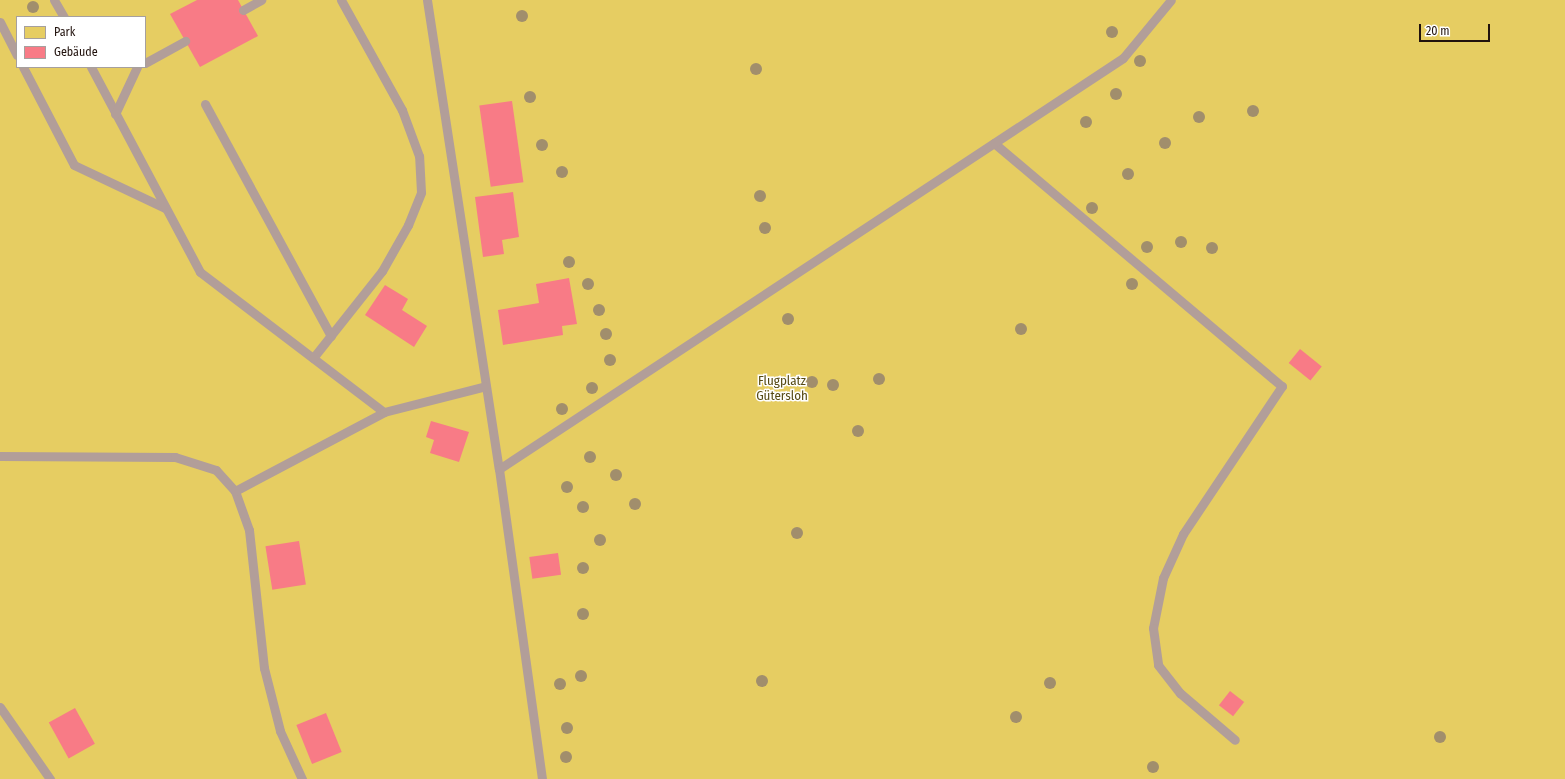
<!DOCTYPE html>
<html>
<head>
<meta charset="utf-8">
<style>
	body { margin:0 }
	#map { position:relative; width:1565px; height:779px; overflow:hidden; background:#fde0d8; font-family:"Fira Sans Condensed",sans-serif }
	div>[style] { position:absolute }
	.green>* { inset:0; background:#e6cd62 }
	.building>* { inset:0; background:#f87b86; transform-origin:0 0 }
	.service>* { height:9px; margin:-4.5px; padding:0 4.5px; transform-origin:4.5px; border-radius:4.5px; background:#b29e99 }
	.trees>* { width:12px; height:12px; margin:-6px; border-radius:50%; background:#a18e6c }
	span { translate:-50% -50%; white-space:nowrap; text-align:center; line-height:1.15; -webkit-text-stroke:3px #fff; paint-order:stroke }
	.park-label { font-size:13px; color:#564a13 }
	.legend { position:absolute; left:16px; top:16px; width:130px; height:52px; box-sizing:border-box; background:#fff; border:1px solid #a6a09e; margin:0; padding:5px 7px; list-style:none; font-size:12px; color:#21120d }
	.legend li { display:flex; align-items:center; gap:8px; height:20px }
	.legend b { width:20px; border:1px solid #a6a09e }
	.scale { position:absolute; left:1419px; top:24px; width:71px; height:18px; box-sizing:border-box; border:2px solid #21120d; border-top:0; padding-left:5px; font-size:12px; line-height:14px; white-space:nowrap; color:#21120d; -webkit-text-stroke:3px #fff; paint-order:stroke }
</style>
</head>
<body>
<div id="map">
	<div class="green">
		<i style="clip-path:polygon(evenodd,0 0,1565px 0,1565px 779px,0 779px,0 0,17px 17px,145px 17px,145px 67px,17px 67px,17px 17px)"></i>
	</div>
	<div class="building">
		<i style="clip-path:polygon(197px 0,238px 0,258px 36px,200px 67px,170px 14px)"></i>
		<i style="left:512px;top:101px;width:82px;height:33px;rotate:82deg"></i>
		<i style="clip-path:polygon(513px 192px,519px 237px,502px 240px,504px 254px,483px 257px,475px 197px)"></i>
		<i style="clip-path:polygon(569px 278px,577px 324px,562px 326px,563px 335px,503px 345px,498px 310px,539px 303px,536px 284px)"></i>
		<i style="clip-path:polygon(385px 285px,408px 299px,402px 310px,427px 326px,414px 347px,365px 315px)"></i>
		<i style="left:1300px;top:349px;width:28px;height:18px;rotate:39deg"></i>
		<i style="clip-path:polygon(431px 421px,469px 432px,459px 462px,430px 453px,434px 440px,426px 437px)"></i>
		<i style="left:299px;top:541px;width:44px;height:34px;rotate:81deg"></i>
		<i style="left:558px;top:553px;width:22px;height:29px;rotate:82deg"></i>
		<i style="left:1230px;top:691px;width:18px;height:18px;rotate:38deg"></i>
		<i style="left:75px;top:708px;width:41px;height:30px;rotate:61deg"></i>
		<i style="left:326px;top:713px;width:42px;height:32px;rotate:68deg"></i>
	</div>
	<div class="service">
		<i style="left:54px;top:0;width:20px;rotate:60deg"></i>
		<i style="left:427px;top:0;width:474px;rotate:81.3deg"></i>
		<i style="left:499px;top:469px;width:313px;rotate:82.1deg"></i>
		<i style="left:243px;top:10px;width:21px;rotate:-29deg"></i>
		<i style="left:0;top:22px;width:37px;rotate:63deg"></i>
		<i style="left:145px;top:63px;width:46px;rotate:-28.8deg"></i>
		<i style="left:23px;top:67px;width:110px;rotate:62.5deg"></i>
		<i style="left:74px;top:165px;width:101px;rotate:25.3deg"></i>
		<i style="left:91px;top:67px;width:232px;rotate:62deg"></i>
		<i style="left:200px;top:272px;width:231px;rotate:37.3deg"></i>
		<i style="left:205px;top:104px;width:264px;rotate:61.5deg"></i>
		<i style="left:115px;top:114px;width:52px;rotate:-64.9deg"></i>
		<i style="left:994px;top:143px;width:377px;rotate:40.2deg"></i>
		<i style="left:1282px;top:386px;width:178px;rotate:123.8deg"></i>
		<i style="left:1183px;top:534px;width:48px;rotate:114.4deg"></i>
		<i style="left:1163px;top:578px;width:51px;rotate:101.3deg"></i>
		<i style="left:1153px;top:628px;width:37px;rotate:82deg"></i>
		<i style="left:1158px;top:665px;width:36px;rotate:52deg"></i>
		<i style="left:1180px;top:693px;width:72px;rotate:40.5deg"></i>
		<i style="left:313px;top:358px;width:111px;rotate:-51.6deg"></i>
		<i style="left:382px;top:271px;width:53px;rotate:-60.5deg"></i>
		<i style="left:408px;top:225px;width:35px;rotate:-68deg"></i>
		<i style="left:421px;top:192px;width:36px;rotate:-93deg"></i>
		<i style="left:419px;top:156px;width:49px;rotate:-110.3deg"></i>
		<i style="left:402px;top:110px;width:126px;rotate:-119deg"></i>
		<i style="left:0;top:456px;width:175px;rotate:0.3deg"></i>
		<i style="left:175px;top:457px;width:43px;rotate:17.6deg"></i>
		<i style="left:216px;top:470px;width:28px;rotate:48deg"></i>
		<i style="left:235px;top:491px;width:41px;rotate:70.3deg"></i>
		<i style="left:249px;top:530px;width:139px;rotate:83.8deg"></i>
		<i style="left:264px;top:668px;width:65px;rotate:75.7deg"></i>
		<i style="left:280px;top:731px;width:53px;rotate:65.4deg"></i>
		<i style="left:499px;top:469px;width:747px;rotate:-33.37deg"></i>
		<i style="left:1123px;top:58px;width:75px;rotate:-50.4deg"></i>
		<i style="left:235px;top:491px;width:169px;rotate:-27.9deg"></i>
		<i style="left:384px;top:412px;width:105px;rotate:-14.3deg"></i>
		<i style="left:0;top:707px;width:88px;rotate:55.2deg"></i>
	</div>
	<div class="trees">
		<i style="left:33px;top:7px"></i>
		<i style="left:522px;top:16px"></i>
		<i style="left:1112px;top:32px"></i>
		<i style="left:1140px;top:61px"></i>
		<i style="left:756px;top:69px"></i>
		<i style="left:1116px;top:94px"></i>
		<i style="left:530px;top:97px"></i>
		<i style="left:1253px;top:111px"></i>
		<i style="left:1199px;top:117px"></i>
		<i style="left:1086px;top:122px"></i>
		<i style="left:1165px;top:143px"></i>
		<i style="left:542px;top:145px"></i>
		<i style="left:562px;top:172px"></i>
		<i style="left:1128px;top:174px"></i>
		<i style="left:760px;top:196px"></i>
		<i style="left:1092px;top:208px"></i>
		<i style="left:765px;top:228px"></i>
		<i style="left:1181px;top:242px"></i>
		<i style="left:1147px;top:247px"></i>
		<i style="left:1212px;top:248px"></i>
		<i style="left:569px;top:262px"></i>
		<i style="left:588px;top:284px"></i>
		<i style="left:1132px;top:284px"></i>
		<i style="left:599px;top:310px"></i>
		<i style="left:788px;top:319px"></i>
		<i style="left:1021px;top:329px"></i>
		<i style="left:606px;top:334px"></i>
		<i style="left:610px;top:360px"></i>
		<i style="left:879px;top:379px"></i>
		<i style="left:812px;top:382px"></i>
		<i style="left:833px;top:385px"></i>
		<i style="left:592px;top:388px"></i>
		<i style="left:562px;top:409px"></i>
		<i style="left:858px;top:431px"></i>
		<i style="left:590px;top:457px"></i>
		<i style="left:616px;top:475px"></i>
		<i style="left:567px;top:487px"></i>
		<i style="left:635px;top:504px"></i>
		<i style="left:583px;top:507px"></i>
		<i style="left:797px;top:533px"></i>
		<i style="left:600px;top:540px"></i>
		<i style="left:583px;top:568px"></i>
		<i style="left:583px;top:614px"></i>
		<i style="left:581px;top:676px"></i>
		<i style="left:762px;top:681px"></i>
		<i style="left:1050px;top:683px"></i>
		<i style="left:560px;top:684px"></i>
		<i style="left:1016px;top:717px"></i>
		<i style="left:567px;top:728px"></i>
		<i style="left:1440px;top:737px"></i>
		<i style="left:566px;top:757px"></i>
		<i style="left:1153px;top:767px"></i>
	</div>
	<div class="park-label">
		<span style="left:782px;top:389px">Flugplatz<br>Gütersloh</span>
	</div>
	<ul class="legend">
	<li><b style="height:11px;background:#e6cd62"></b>Park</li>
	<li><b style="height:11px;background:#f87b86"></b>Gebäude</li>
	</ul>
	<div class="scale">20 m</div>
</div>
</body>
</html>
